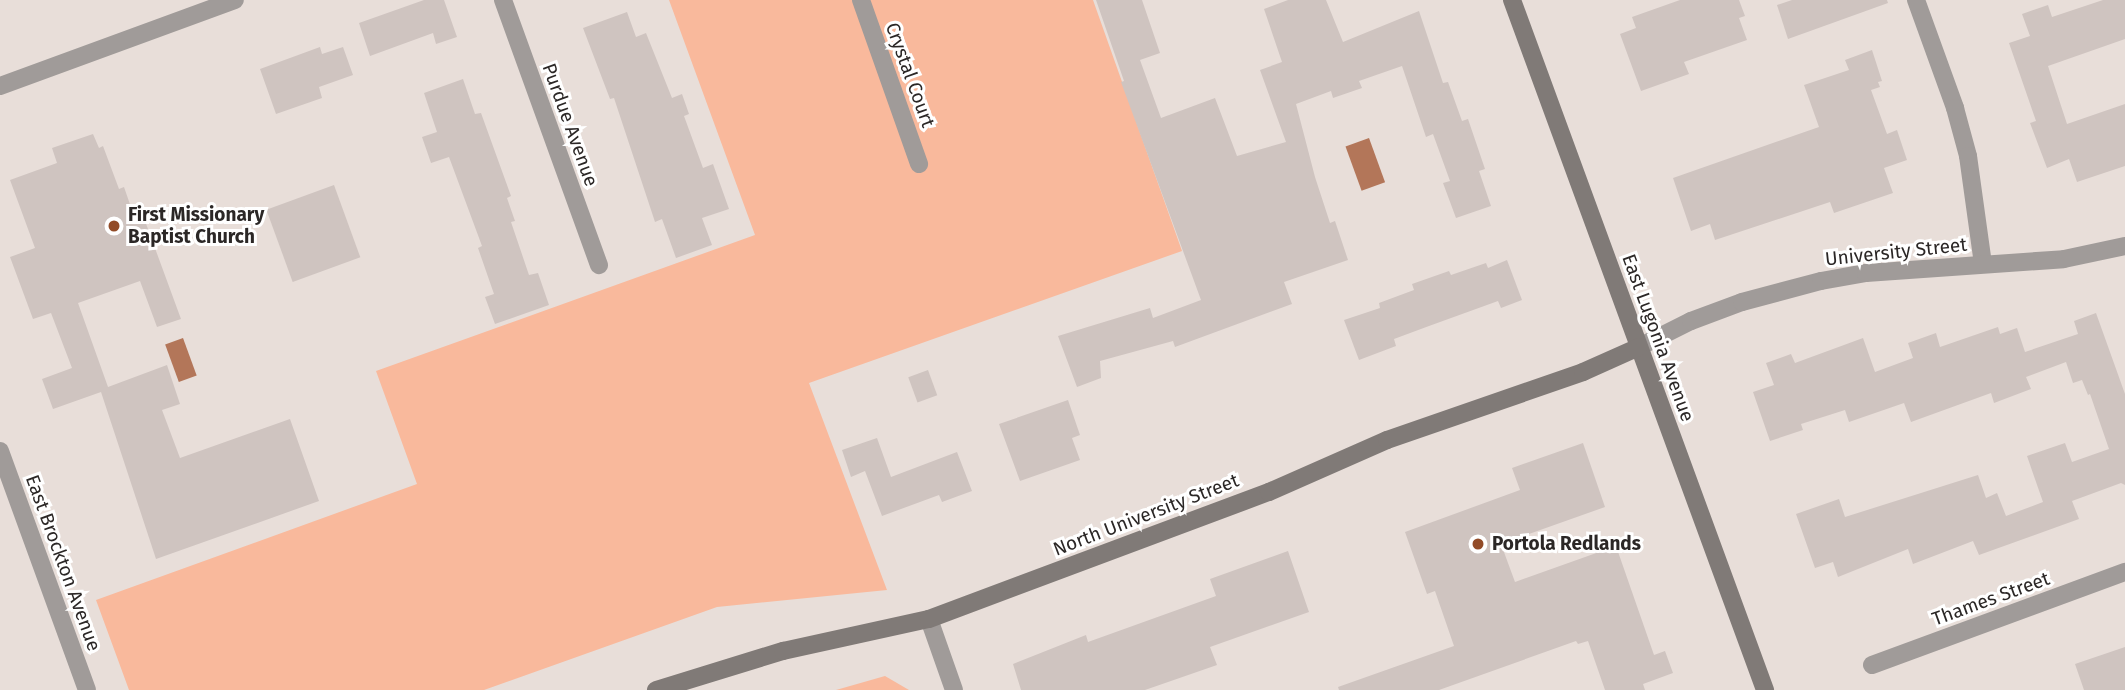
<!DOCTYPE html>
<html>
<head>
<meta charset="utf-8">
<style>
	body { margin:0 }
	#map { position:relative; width:2125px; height:690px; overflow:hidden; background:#e8ded9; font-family:"Fira Sans",sans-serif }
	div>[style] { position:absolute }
	.green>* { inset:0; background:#f9b99c }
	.water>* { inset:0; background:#b37659; transform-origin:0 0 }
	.building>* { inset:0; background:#cfc4c0; transform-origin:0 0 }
	.street>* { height:18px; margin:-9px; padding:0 9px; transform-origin:9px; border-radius:9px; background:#a09b99 }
	.secondary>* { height:18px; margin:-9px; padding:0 9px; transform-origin:9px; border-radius:9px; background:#807a77 }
	.dots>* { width:19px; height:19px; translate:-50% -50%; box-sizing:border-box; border:4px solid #fff; border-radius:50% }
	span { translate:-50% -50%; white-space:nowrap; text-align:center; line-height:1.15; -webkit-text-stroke:6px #fff; paint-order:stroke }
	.street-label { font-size:19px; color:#2b2726 }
	.poi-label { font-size:19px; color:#2b2726; font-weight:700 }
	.left { translate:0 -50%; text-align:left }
</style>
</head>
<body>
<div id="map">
	<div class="green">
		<i style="clip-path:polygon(669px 0,1093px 0,1182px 251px,809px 383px,887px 590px,717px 607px,484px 690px,129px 690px,96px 600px,417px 484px,376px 371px,755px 235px)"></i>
		<i style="clip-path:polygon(885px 676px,909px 690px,836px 690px)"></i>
	</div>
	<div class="water">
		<i style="left:1369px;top:138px;width:47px;height:25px;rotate:70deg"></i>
		<i style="left:183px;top:338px;width:40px;height:19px;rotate:70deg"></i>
	</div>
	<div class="building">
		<i style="clip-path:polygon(424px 0,444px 0,457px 37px,436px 44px,433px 33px,370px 56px,359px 23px)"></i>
		<i style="clip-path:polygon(1096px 0,1142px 0,1160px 53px,1140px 60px,1161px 118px,1215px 98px,1237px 156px,1286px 142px,1260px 70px,1282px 62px,1264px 9px,1288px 0,1326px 0,1343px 42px,1419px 11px,1443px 83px,1448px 82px,1462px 121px,1468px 119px,1485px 169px,1479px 171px,1491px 206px,1456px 218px,1443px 183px,1450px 181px,1433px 134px,1426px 137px,1402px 66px,1359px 81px,1362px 88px,1333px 98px,1331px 91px,1296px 104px,1315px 177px,1330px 223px,1335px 221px,1348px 260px,1284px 282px,1292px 304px,1175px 347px,1173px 341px,1100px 361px,1101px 378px,1077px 387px,1058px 336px,1150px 308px,1153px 318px,1201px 300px,1121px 82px,1124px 81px)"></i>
		<i style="clip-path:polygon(1680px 0,1739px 0,1745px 16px,1739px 18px,1747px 40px,1684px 62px,1689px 74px,1641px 91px,1620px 34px,1636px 28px,1632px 17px)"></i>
		<i style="clip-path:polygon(1792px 0,1887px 0,1888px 3px,1788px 39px,1777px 5px)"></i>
		<i style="clip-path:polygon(2103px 0,2125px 0,2125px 39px,2048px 66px,2067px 124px,2125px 104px,2125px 166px,2077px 182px,2069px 159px,2047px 168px,2030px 123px,2036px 121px,2009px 43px,2030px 36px,2022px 14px,2048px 5px,2052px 17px)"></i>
		<i style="clip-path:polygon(627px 12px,636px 37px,646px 33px,672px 98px,682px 94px,689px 114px,684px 116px,703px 168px,713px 164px,729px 209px,702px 218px,712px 245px,676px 258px,662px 219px,655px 222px,614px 98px,610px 99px,583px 28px)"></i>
		<i style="clip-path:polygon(320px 47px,322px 54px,343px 47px,353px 75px,319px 87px,322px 98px,276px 114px,260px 69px)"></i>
		<i style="clip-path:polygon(1872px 50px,1882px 81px,1878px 82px,1880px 87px,1871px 90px,1887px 134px,1897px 130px,1907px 160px,1884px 168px,1893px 193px,1834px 213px,1830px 202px,1715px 240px,1710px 224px,1691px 231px,1673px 178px,1819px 127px,1804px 85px,1849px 70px,1845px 60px)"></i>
		<i style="clip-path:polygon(463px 79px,475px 114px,481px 113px,511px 196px,507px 198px,515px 221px,511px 222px,529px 275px,538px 273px,549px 305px,495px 324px,485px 297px,494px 294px,478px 248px,482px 246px,449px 157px,431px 163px,422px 137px,437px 132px,424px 93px)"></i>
		<i style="clip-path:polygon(93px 134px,99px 148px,103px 146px,119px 189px,124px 187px,133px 213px,141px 210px,181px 319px,157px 327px,140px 281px,78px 303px,108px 387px,167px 365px,180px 404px,162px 410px,180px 458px,290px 419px,319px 501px,156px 559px,101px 392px,53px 409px,42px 379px,72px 368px,51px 313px,33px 319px,10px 257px,35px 248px,10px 180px,57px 163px,52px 148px)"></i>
		<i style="left:334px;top:185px;width:77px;height:72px;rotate:70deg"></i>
		<i style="clip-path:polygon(1507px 260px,1522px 300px,1501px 308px,1498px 301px,1429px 326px,1394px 339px,1396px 346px,1359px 360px,1344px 320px,1380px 308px,1379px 303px,1414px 290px,1412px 284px,1449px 271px,1451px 275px,1486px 263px,1488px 268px)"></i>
		<i style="clip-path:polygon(2096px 313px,2125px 394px,2125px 485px,2121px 483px,2072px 501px,2079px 519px,1979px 555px,1973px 541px,1913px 564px,1908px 549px,1838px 577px,1833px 562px,1815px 568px,1796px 514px,1839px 499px,1845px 517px,1978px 475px,1986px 498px,1997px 493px,2006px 516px,2043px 502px,2027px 456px,2065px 443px,2072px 462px,2109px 449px,2090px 394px,2088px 395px,2082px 380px,2073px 383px,2066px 362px,2026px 377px,2031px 389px,1994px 403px,1991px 393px,1911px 422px,1904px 403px,1849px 422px,1845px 410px,1801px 424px,1803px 430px,1770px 441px,1753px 392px,1774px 385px,1766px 363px,1791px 354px,1795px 363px,1863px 338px,1875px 372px,1913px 358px,1908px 343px,1936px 333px,1940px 347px,1998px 327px,2000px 334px,2017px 328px,2025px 352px,2078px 334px,2074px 321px)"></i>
		<i style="left:928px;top:370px;width:27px;height:21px;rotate:70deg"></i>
		<i style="clip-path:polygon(1068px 400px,1080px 435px,1072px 438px,1080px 460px,1020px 481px,999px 424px)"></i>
		<i style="clip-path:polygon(877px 438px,891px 477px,957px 452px,972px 491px,942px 502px,939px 495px,882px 516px,865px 471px,851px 477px,842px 450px)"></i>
		<i style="clip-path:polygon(1583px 443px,1605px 507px,1501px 544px,1515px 582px,1616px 546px,1654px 655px,1665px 651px,1673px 673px,1643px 684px,1645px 690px,1605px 690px,1588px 641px,1578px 644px,1576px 641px,1439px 690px,1339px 690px,1338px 687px,1454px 646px,1435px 591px,1427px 594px,1405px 532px,1520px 490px,1512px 468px)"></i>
		<i style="clip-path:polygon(1288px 551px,1309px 612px,1210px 647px,1217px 665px,1145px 690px,1021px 690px,1013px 664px,1086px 635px,1088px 642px,1216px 596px,1210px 579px)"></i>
		<i style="clip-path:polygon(2125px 647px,2125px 690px,2084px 690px,2075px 664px)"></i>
	</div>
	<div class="street">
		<i style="left:503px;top:0;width:282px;rotate:70.1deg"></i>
		<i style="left:861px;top:0;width:174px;rotate:70.5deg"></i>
		<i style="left:1916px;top:0;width:115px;rotate:70.1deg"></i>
		<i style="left:1955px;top:108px;width:50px;rotate:74.8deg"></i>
		<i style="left:1968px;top:156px;width:109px;rotate:82.1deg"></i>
		<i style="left:0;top:86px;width:250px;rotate:-20.1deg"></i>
		<i style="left:1639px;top:347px;width:58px;rotate:-26.6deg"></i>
		<i style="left:1691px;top:321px;width:54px;rotate:-20.4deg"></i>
		<i style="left:1742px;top:302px;width:82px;rotate:-14.9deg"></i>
		<i style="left:1821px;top:281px;width:46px;rotate:-10.1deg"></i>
		<i style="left:1866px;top:273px;width:198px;rotate:-4deg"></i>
		<i style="left:2064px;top:259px;width:62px;rotate:-12deg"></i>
		<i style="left:0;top:451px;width:254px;rotate:70deg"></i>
		<i style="left:929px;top:619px;width:75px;rotate:70.6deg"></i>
		<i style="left:1872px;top:665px;width:270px;rotate:-20.2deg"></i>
	</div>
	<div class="secondary">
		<i style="left:1512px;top:0;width:735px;rotate:69.86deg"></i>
		<i style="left:656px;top:690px;width:133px;rotate:-17.1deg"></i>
		<i style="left:783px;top:651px;width:149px;rotate:-12.4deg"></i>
		<i style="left:929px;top:619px;width:363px;rotate:-20.5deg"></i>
		<i style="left:1269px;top:492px;width:129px;rotate:-23.8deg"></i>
		<i style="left:1387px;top:440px;width:207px;rotate:-19.1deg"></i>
		<i style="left:1583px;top:372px;width:61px;rotate:-24.1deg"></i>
	</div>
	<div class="dots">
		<i style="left:114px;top:226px;background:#924b27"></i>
		<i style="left:1478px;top:544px;background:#924b27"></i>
	</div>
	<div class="street-label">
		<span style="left:910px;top:75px;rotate:70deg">Crystal Court</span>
		<span style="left:570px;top:125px;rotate:70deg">Purdue Avenue</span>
		<span style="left:1896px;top:252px;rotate:-6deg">University Street</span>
		<span style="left:1658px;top:338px;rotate:70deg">East Lugonia Avenue</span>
		<span style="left:1146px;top:515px;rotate:-21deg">North University Street</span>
		<span style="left:63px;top:563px;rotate:70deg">East Brockton Avenue</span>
		<span style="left:1991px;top:599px;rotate:-20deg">Thames Street</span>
	</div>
	<div class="poi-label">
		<span class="left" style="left:128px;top:226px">First Missionary<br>Baptist Church</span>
		<span class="left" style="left:1492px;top:544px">Portola Redlands</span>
	</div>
</div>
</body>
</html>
